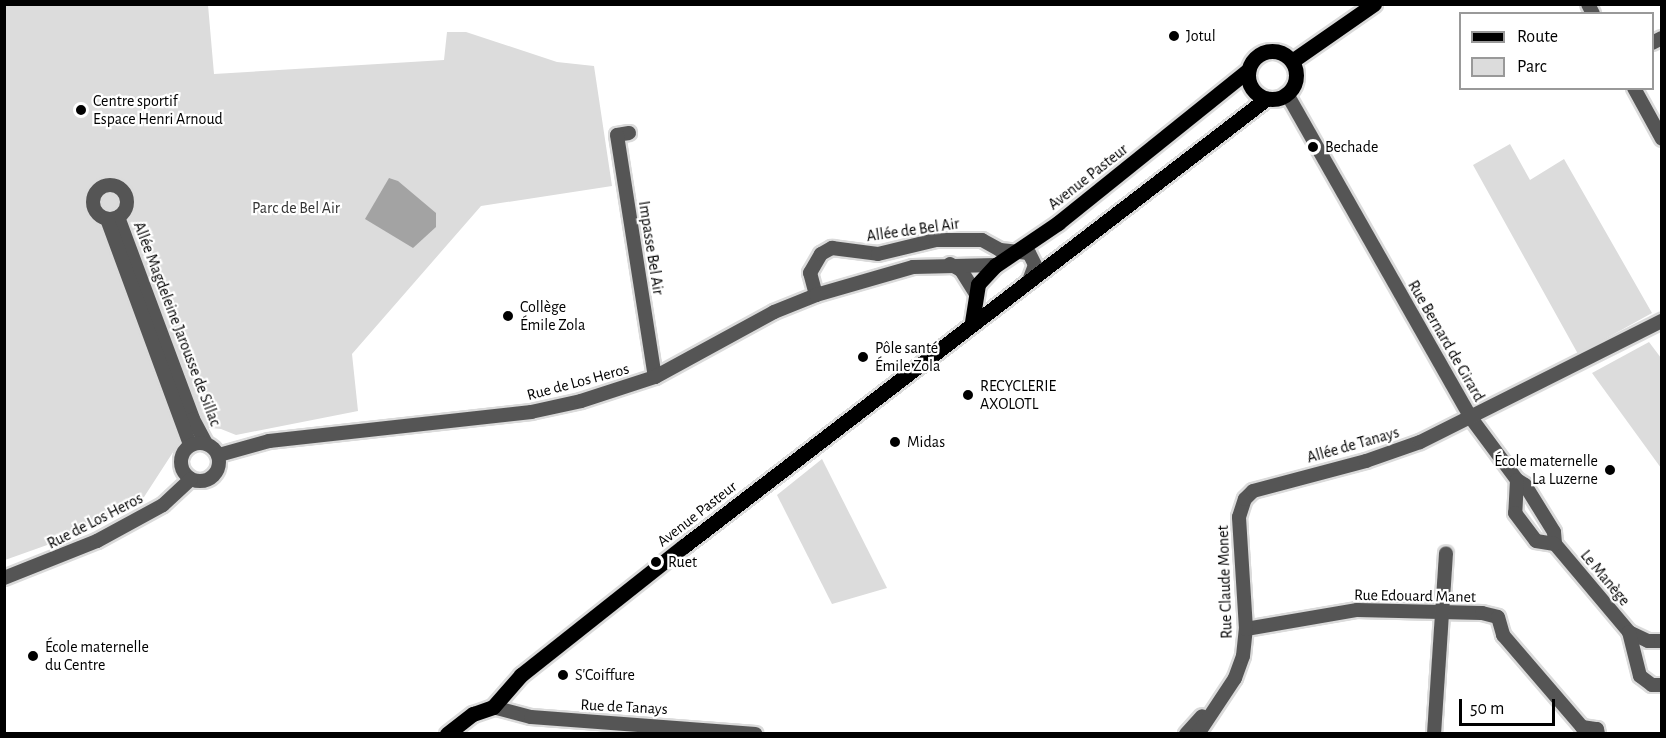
<!DOCTYPE html>
<html>
<head>
<meta charset="utf-8">
<style>
	body { margin:0 }
	#map { position:relative; width:1666px; height:738px; overflow:hidden; background:#fff; font-family:"Alegreya Sans",sans-serif }
	div>[style] { position:absolute }
	.green>* { inset:0; background:#dcdcdc }
	.water>* { inset:0; background:#a3a3a3 }
	.roads { filter:drop-shadow(2px 0 #dbdbdb) drop-shadow(-2px 0 #dbdbdb) drop-shadow(0 2px #dbdbdb) drop-shadow(0 -2px #dbdbdb) }
	.minor>* { height:14px; margin:-7px; padding:0 7px; transform-origin:7px; border-radius:7px; background:#555 }
	.minor>.ring { margin:-7px; padding:0; box-sizing:content-box; background:none; border:14px solid #555; border-radius:50% }
	.major>* { height:15px; margin:-7.5px; padding:0 7.5px; transform-origin:7.5px; border-radius:7.5px; background:#000 }
	.major>.ring { margin:-7.5px; padding:0; box-sizing:content-box; background:none; border:15px solid #000; border-radius:50% }
	.dots>* { width:16px; height:16px; translate:-50% -50%; box-sizing:border-box; border:3px solid #fff; border-radius:50% }
	span { translate:-50% -50%; white-space:nowrap; text-align:center; line-height:1.15; -webkit-text-stroke:4.5px #fff; paint-order:stroke }
	.poi-label { font-size:16px; color:#000 }
	.left { translate:0 -50%; text-align:left }
	.right { translate:-100% -50%; text-align:right }
	.street-label { font-size:16px; color:#000 }
	.park-label { font-size:16px; color:#333 }
	.frame { position:absolute; inset:0; border:6px solid #000; pointer-events:none }
	.legend { position:absolute; left:1459px; top:12px; width:195px; height:78px; box-sizing:border-box; background:#fff; border:2px solid #999; margin:0; padding:8px 10px; list-style:none; font-size:18px; color:#000 }
	.legend li { display:flex; align-items:center; gap:12px; height:30px }
	.legend b { width:30px; border:2px solid #999 }
	.scale { position:absolute; left:1459px; top:699px; width:96px; height:27px; box-sizing:border-box; border:3px solid #000; border-top:0; padding-left:8px; font-size:18px; line-height:21px; white-space:nowrap; color:#000; -webkit-text-stroke:4px #fff; paint-order:stroke }
</style>
</head>
<body>
<div id="map">
	<div class="green">
		<i style="clip-path:polygon(4px 5px,208px 5px,214px 74px,444px 60px,447px 32px,466px 32px,557px 62px,594px 66px,612px 186px,481px 206px,352px 354px,358px 411px,236px 435px,221px 429px,190px 426px,144px 497px,64px 539px,5px 560px)"></i>
		<i style="clip-path:polygon(1510px 144px,1530px 180px,1564px 159px,1652px 313px,1578px 354px,1473px 165px)"></i>
		<i style="clip-path:polygon(1649px 342px,1661px 358px,1661px 468px,1592px 373px)"></i>
		<i style="clip-path:polygon(822px 459px,887px 588px,832px 604px,777px 495px)"></i>
	</div>
	<div class="water">
		<i style="clip-path:polygon(389px 178px,398px 181px,436px 213px,436px 227px,413px 248px,365px 219px)"></i>
	</div>
	<div class="roads">
		<div class="minor">
			<i style="left:1588px;top:4px;width:11px;rotate:63deg"></i>
			<i style="left:1652px;top:43px;width:11px;rotate:-27deg"></i>
			<i style="left:1634px;top:88px;width:58px;rotate:61.2deg"></i>
			<i style="left:1287px;top:94px;width:373px;rotate:60.4deg"></i>
			<i style="left:1471px;top:418px;width:77px;rotate:53.4deg"></i>
			<i style="left:1517px;top:480px;width:9px;rotate:32deg"></i>
			<i style="left:1525px;top:485px;width:55px;rotate:58.3deg"></i>
			<i style="left:1554px;top:532px;width:12px;rotate:85deg"></i>
			<i style="left:1555px;top:544px;width:115px;rotate:49.9deg"></i>
			<i style="left:629px;top:133px;width:12px;rotate:171deg"></i>
			<i style="left:617px;top:135px;width:245px;rotate:81.1deg"></i>
			<i class="ring" style="left:93px;top:185px;width:20px;height:20px"></i>
			<i style="left:118px;top:217px;width:215px;rotate:69.6deg"></i>
			<i style="left:193px;top:419px;width:27px;rotate:62deg"></i>
			<i style="left:107px;top:219px;width:241px;rotate:69.8deg"></i>
			<i style="left:950px;top:264px;width:13px;rotate:29deg"></i>
			<i style="left:961px;top:270px;width:26px;rotate:58deg"></i>
			<i style="left:816px;top:295px;width:23px;rotate:-105deg"></i>
			<i style="left:810px;top:273px;width:22px;rotate:-60deg"></i>
			<i style="left:821px;top:254px;width:13px;rotate:-29deg"></i>
			<i style="left:832px;top:248px;width:46px;rotate:7.4deg"></i>
			<i style="left:878px;top:254px;width:60px;rotate:-13.6deg"></i>
			<i style="left:936px;top:240px;width:46px"></i>
			<i style="left:982px;top:240px;width:21px;rotate:29deg"></i>
			<i style="left:1000px;top:250px;width:29px;rotate:6deg"></i>
			<i style="left:1029px;top:253px;width:13px;rotate:63deg"></i>
			<i style="left:1035px;top:265px;width:19px;rotate:111deg"></i>
			<i class="ring" style="left:181px;top:443px;width:24px;height:24px"></i>
			<i style="left:219px;top:455px;width:52px;rotate:-15.6deg"></i>
			<i style="left:269px;top:441px;width:264px;rotate:-6.3deg"></i>
			<i style="left:531px;top:412px;width:51px;rotate:-12.4deg"></i>
			<i style="left:581px;top:401px;width:78px;rotate:-18deg"></i>
			<i style="left:655px;top:377px;width:136px;rotate:-28.6deg"></i>
			<i style="left:774px;top:312px;width:45px;rotate:-22deg"></i>
			<i style="left:816px;top:295px;width:101px;rotate:-16.1deg"></i>
			<i style="left:913px;top:267px;width:83px;rotate:-1.4deg"></i>
			<i style="left:1517px;top:480px;width:33px;rotate:93deg"></i>
			<i style="left:1515px;top:513px;width:35px;rotate:53deg"></i>
			<i style="left:1536px;top:541px;width:19px;rotate:9deg"></i>
			<i style="left:4px;top:578px;width:100px;rotate:-21.7deg"></i>
			<i style="left:97px;top:541px;width:75px;rotate:-28.6deg"></i>
			<i style="left:163px;top:505px;width:38px;rotate:-43deg"></i>
			<i style="left:1246px;top:629px;width:113px;rotate:-9.7deg"></i>
			<i style="left:1357px;top:610px;width:125px;rotate:1.4deg"></i>
			<i style="left:1482px;top:613px;width:16px;rotate:14deg"></i>
			<i style="left:1498px;top:617px;width:19px;rotate:74deg"></i>
			<i style="left:1503px;top:635px;width:121px;rotate:49.3deg"></i>
			<i style="left:1582px;top:727px;width:15px;rotate:8deg"></i>
			<i style="left:1597px;top:729px;width:5px;rotate:79deg"></i>
			<i style="left:1662px;top:641px;width:14px;rotate:180deg"></i>
			<i style="left:1648px;top:641px;width:21px;rotate:-155deg"></i>
			<i style="left:1629px;top:632px;width:45px;rotate:76deg"></i>
			<i style="left:1640px;top:676px;width:15px;rotate:37deg"></i>
			<i style="left:1652px;top:685px;width:10px"></i>
			<i style="left:493px;top:707px;width:39px;rotate:15deg"></i>
			<i style="left:531px;top:717px;width:225px;rotate:4.3deg"></i>
			<i style="left:1186px;top:734px;width:24px;rotate:-48deg"></i>
			<i style="left:1198px;top:734px;width:67px;rotate:-56.5deg"></i>
			<i style="left:1235px;top:678px;width:23px;rotate:-70deg"></i>
			<i style="left:1243px;top:656px;width:27px;rotate:-84deg"></i>
			<i style="left:1246px;top:629px;width:112px;rotate:-93.6deg"></i>
			<i style="left:1239px;top:517px;width:19px;rotate:-72deg"></i>
			<i style="left:1245px;top:499px;width:11px;rotate:-45deg"></i>
			<i style="left:1253px;top:491px;width:117px;rotate:-14.9deg"></i>
			<i style="left:1366px;top:461px;width:57px;rotate:-19.4deg"></i>
			<i style="left:1420px;top:442px;width:271px;rotate:-26.6deg"></i>
			<i style="left:1434px;top:734px;width:181px;rotate:-86.2deg"></i>
		</div>
		<div class="major">
			<i class="ring" style="left:1248px;top:51px;width:33px;height:33px"></i>
			<i style="left:1292px;top:61px;width:100px;rotate:-34.8deg"></i>
			<i style="left:972px;top:322px;width:38px;rotate:-81deg"></i>
			<i style="left:978px;top:284px;width:26px;rotate:-47deg"></i>
			<i style="left:996px;top:265px;width:75px;rotate:-34.1deg"></i>
			<i style="left:1058px;top:223px;width:244px;rotate:-38.8deg"></i>
			<i style="left:447px;top:734px;width:33px;rotate:-38deg"></i>
			<i style="left:473px;top:714px;width:21px;rotate:-19deg"></i>
			<i style="left:493px;top:707px;width:43px;rotate:-48.8deg"></i>
			<i style="left:521px;top:675px;width:208px;rotate:-38.4deg"></i>
			<i style="left:684px;top:546px;width:734px;rotate:-37.53deg"></i>
		</div>
	</div>
	<div class="dots">
		<i style="left:1174px;top:36px;background:#000"></i>
		<i style="left:81px;top:110px;background:#000"></i>
		<i style="left:1313px;top:147px;background:#000"></i>
		<i style="left:508px;top:316px;background:#000"></i>
		<i style="left:863px;top:357px;background:#000"></i>
		<i style="left:968px;top:395px;background:#000"></i>
		<i style="left:895px;top:442px;background:#000"></i>
		<i style="left:1610px;top:470px;background:#000"></i>
		<i style="left:656px;top:562px;background:#000"></i>
		<i style="left:33px;top:656px;background:#000"></i>
		<i style="left:563px;top:675px;background:#000"></i>
	</div>
	<div class="poi-label">
		<span class="left" style="left:1186px;top:36px">Jotul</span>
		<span class="left" style="left:93px;top:110px">Centre sportif<br>Espace Henri Arnoud</span>
		<span class="left" style="left:1325px;top:147px">Bechade</span>
		<span class="left" style="left:520px;top:316px">Collège<br>Émile Zola</span>
		<span class="left" style="left:875px;top:357px">Pôle santé<br>Émile Zola</span>
		<span class="left" style="left:980px;top:395px">RECYCLERIE<br>AXOLOTL</span>
		<span class="left" style="left:907px;top:442px">Midas</span>
		<span class="right" style="left:1598px;top:470px">École maternelle<br>La Luzerne</span>
		<span class="left" style="left:668px;top:562px">Ruet</span>
		<span class="left" style="left:45px;top:656px">École maternelle<br>du Centre</span>
		<span class="left" style="left:575px;top:675px">S'Coiffure</span>
	</div>
	<div class="street-label">
		<span style="left:1088px;top:177px;rotate:-38deg">Avenue Pasteur</span>
		<span style="left:913px;top:230px;rotate:-8deg">Allée de Bel Air</span>
		<span style="left:651px;top:248px;rotate:81deg">Impasse Bel Air</span>
		<span style="left:177px;top:324px;rotate:69deg">Allée Magdeleine Jarousse de Sillac</span>
		<span style="left:1446px;top:341px;rotate:60deg">Rue Bernard de Girard</span>
		<span style="left:578px;top:382px;rotate:-15deg">Rue de Los Heros</span>
		<span style="left:1353px;top:445px;rotate:-16deg">Allée de Tanays</span>
		<span style="left:697px;top:514px;rotate:-38deg">Avenue Pasteur</span>
		<span style="left:95px;top:521px;rotate:-27deg">Rue de Los Heros</span>
		<span style="left:1605px;top:578px;rotate:50deg">Le Manège</span>
		<span style="left:1225px;top:582px;rotate:-92deg">Rue Claude Monet</span>
		<span style="left:1415px;top:596px;rotate:1deg">Rue Edouard Manet</span>
		<span style="left:624px;top:707px;rotate:3deg">Rue de Tanays</span>
	</div>
	<div class="park-label">
		<span style="left:296px;top:208px">Parc de Bel Air</span>
	</div>
	<div class="frame"></div>
	<ul class="legend">
	<li><b style="height:8px;background:#000"></b>Route</li>
	<li><b style="height:16px;background:#dcdcdc"></b>Parc</li>
	</ul>
	<div class="scale">50 m</div>
</div>
</body>
</html>
